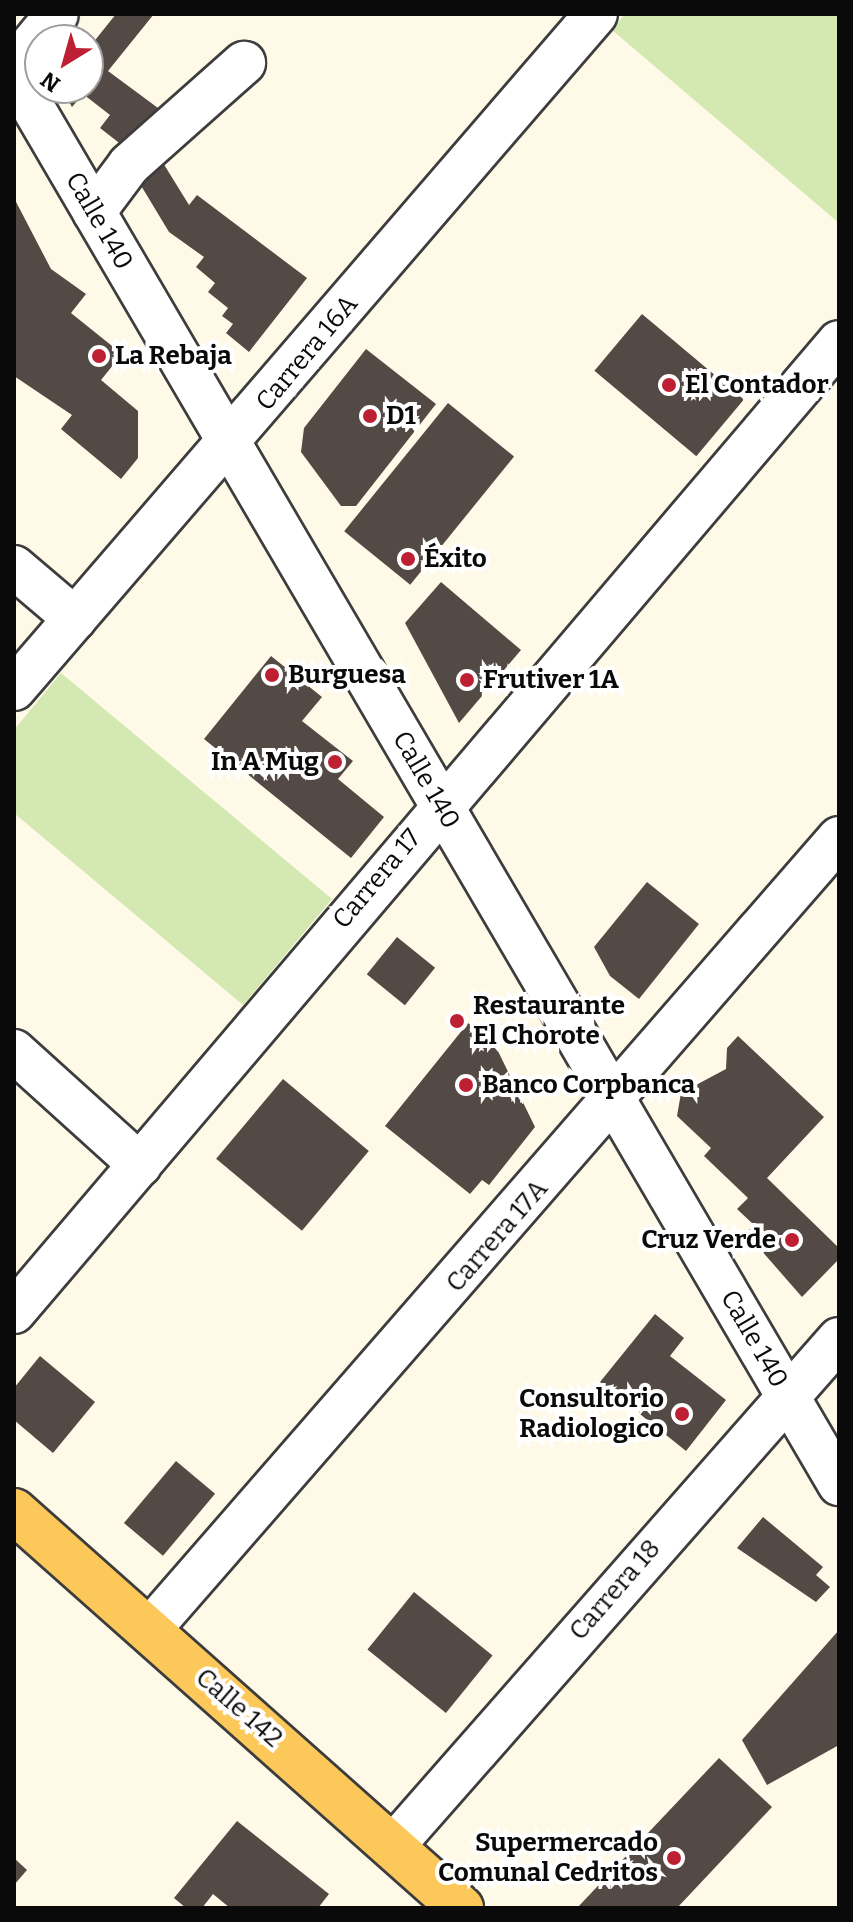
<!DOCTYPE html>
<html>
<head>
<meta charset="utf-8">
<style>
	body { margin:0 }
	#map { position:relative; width:853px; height:1922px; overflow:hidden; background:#fff9e7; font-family:Bitter,serif }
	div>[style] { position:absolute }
	.green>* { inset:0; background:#d3e9b1 }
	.building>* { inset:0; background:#534a46; transform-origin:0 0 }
	.roads { filter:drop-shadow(2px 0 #3d3d3d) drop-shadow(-2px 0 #3d3d3d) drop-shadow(0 2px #3d3d3d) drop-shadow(0 -2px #3d3d3d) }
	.minor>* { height:42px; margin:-21px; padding:0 21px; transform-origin:21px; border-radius:21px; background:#fff }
	.major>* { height:44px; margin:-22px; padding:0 22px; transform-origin:22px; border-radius:22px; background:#fdc85a }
	.dots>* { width:22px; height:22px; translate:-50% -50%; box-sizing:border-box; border:4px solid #fff; border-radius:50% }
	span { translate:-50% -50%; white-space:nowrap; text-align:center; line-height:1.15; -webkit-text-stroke:8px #fff; paint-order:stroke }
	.street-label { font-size:26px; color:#0a0a0a }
	.poi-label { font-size:26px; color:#0a0a0a; font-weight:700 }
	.left { translate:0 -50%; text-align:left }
	.right { translate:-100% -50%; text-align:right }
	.frame { position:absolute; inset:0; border:16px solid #0a0a0a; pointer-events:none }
	.north { position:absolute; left:24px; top:24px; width:80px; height:80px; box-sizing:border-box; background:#fff; border:2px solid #9d9d9d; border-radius:50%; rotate:217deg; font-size:22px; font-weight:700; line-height:32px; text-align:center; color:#0a0a0a }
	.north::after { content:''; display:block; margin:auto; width:28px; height:36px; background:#bd2033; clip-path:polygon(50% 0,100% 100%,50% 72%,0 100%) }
</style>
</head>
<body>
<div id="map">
	<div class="green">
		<i style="clip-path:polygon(625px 14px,839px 14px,839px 223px,612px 30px)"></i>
		<i style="clip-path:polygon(61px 673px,332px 899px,243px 1005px,14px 813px,14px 730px)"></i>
	</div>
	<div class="building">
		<i style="clip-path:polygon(116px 14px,154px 14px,108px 71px,158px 108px,127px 149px,100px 128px,110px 115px,83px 94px,72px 107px,61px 88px,88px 88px,88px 40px,92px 44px)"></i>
		<i style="clip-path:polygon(160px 158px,189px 205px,197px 195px,307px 278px,249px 352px,226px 333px,233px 324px,222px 316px,228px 308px,208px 292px,215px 283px,196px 267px,204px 257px,169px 232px,134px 174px)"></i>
		<i style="clip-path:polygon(14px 198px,51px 269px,86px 294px,71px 313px,122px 354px,101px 380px,138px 411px,138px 458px,121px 479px,61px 429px,72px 415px,14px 376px)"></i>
		<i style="left:642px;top:314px;width:133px;height:74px;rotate:40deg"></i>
		<i style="clip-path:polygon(366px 349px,436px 404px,356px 506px,341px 506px,301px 452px,304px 428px)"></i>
		<i style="left:448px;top:403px;width:85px;height:165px;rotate:39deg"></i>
		<i style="clip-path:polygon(441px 582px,521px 650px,459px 723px,405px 623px)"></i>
		<i style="clip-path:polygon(271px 656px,322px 697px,302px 721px,353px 761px,338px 779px,384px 817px,351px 858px,204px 739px)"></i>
		<i style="clip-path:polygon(647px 882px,699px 924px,639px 999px,610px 976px,594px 947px)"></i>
		<i style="left:397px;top:937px;width:49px;height:48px;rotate:39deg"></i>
		<i style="clip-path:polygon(468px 1023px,494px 1043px,535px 1127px,489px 1185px,482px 1180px,470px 1194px,385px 1126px)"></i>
		<i style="clip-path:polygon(738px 1036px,824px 1117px,767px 1178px,839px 1248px,839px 1259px,802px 1297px,746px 1233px,754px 1225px,737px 1209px,748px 1198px,704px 1156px,711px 1148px,677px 1116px,681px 1093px,726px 1069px,727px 1048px)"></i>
		<i style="left:283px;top:1079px;width:112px;height:104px;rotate:40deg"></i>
		<i style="clip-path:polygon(655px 1314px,684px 1338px,670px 1356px,726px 1400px,686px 1451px,600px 1382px)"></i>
		<i style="clip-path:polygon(40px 1356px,95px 1402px,53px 1453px,14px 1420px,14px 1388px)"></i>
		<i style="left:176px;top:1461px;width:51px;height:81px;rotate:40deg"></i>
		<i style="clip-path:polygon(763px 1517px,823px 1567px,816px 1575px,830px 1587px,816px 1602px,737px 1548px)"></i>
		<i style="left:414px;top:1592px;width:101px;height:74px;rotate:39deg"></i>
		<i style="clip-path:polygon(839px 1630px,839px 1745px,767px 1785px,742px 1740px)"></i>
		<i style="clip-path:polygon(719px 1758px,772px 1807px,677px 1908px,577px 1908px)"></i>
		<i style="clip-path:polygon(237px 1821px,329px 1894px,318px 1908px,230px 1908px,213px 1894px,202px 1908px,186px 1908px,174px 1898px)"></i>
		<i style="clip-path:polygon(14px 1858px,27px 1870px,14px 1885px)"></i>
	</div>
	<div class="roads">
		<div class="minor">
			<i style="left:14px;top:66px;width:67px;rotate:-50.4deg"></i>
			<i style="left:14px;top:75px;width:1633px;rotate:59.65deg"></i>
			<i style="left:94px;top:212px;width:59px;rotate:-53.3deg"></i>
			<i style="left:129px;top:165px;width:154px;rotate:-41.6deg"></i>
			<i style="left:14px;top:567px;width:80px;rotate:40.4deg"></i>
			<i style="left:14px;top:689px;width:891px;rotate:-49.23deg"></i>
			<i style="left:14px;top:1051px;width:170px;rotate:42.1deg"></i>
			<i style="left:14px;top:1312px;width:1273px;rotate:-49.62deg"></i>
			<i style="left:150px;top:1629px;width:1049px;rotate:-48.94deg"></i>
			<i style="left:394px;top:1845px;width:674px;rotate:-48.67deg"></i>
		</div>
		<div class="major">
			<i style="left:14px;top:1511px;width:598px;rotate:41.61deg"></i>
		</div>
	</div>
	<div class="dots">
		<i style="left:99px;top:356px;background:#bd2033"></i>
		<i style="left:669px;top:385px;background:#bd2033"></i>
		<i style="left:370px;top:416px;background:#bd2033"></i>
		<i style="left:408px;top:559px;background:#bd2033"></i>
		<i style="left:272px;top:675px;background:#bd2033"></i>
		<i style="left:467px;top:680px;background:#bd2033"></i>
		<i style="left:335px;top:762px;background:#bd2033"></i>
		<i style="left:457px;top:1021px;background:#bd2033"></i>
		<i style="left:466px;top:1085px;background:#bd2033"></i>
		<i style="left:792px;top:1240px;background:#bd2033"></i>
		<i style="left:682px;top:1414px;background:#bd2033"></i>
		<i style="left:674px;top:1858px;background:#bd2033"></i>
	</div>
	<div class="street-label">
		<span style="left:99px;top:221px;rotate:60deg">Calle 140</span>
		<span style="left:307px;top:353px;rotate:-50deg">Carrera 16A</span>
		<span style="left:426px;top:780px;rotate:60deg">Calle 140</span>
		<span style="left:377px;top:879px;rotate:-50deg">Carrera 17</span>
		<span style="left:497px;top:1236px;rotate:-49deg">Carrera 17A</span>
		<span style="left:754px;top:1339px;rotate:60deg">Calle 140</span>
		<span style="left:615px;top:1590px;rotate:-49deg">Carrera 18</span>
		<span style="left:239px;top:1708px;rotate:41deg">Calle 142</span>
	</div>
	<div class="poi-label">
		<span class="left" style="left:115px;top:356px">La Rebaja</span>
		<span class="left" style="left:685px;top:385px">El Contador</span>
		<span class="left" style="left:386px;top:416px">D1</span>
		<span class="left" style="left:424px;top:559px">Éxito</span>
		<span class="left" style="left:288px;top:675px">Burguesa</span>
		<span class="left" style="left:483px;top:680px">Frutiver 1A</span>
		<span class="right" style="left:319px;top:762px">In A Mug</span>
		<span class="left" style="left:473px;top:1021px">Restaurante<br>El Chorote</span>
		<span class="left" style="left:482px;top:1085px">Banco Corpbanca</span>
		<span class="right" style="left:776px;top:1240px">Cruz Verde</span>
		<span class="right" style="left:664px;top:1414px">Consultorio<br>Radiologico</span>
		<span class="right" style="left:658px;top:1858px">Supermercado<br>Comunal Cedritos</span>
	</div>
	<div class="frame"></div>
	<div class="north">N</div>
</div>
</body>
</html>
